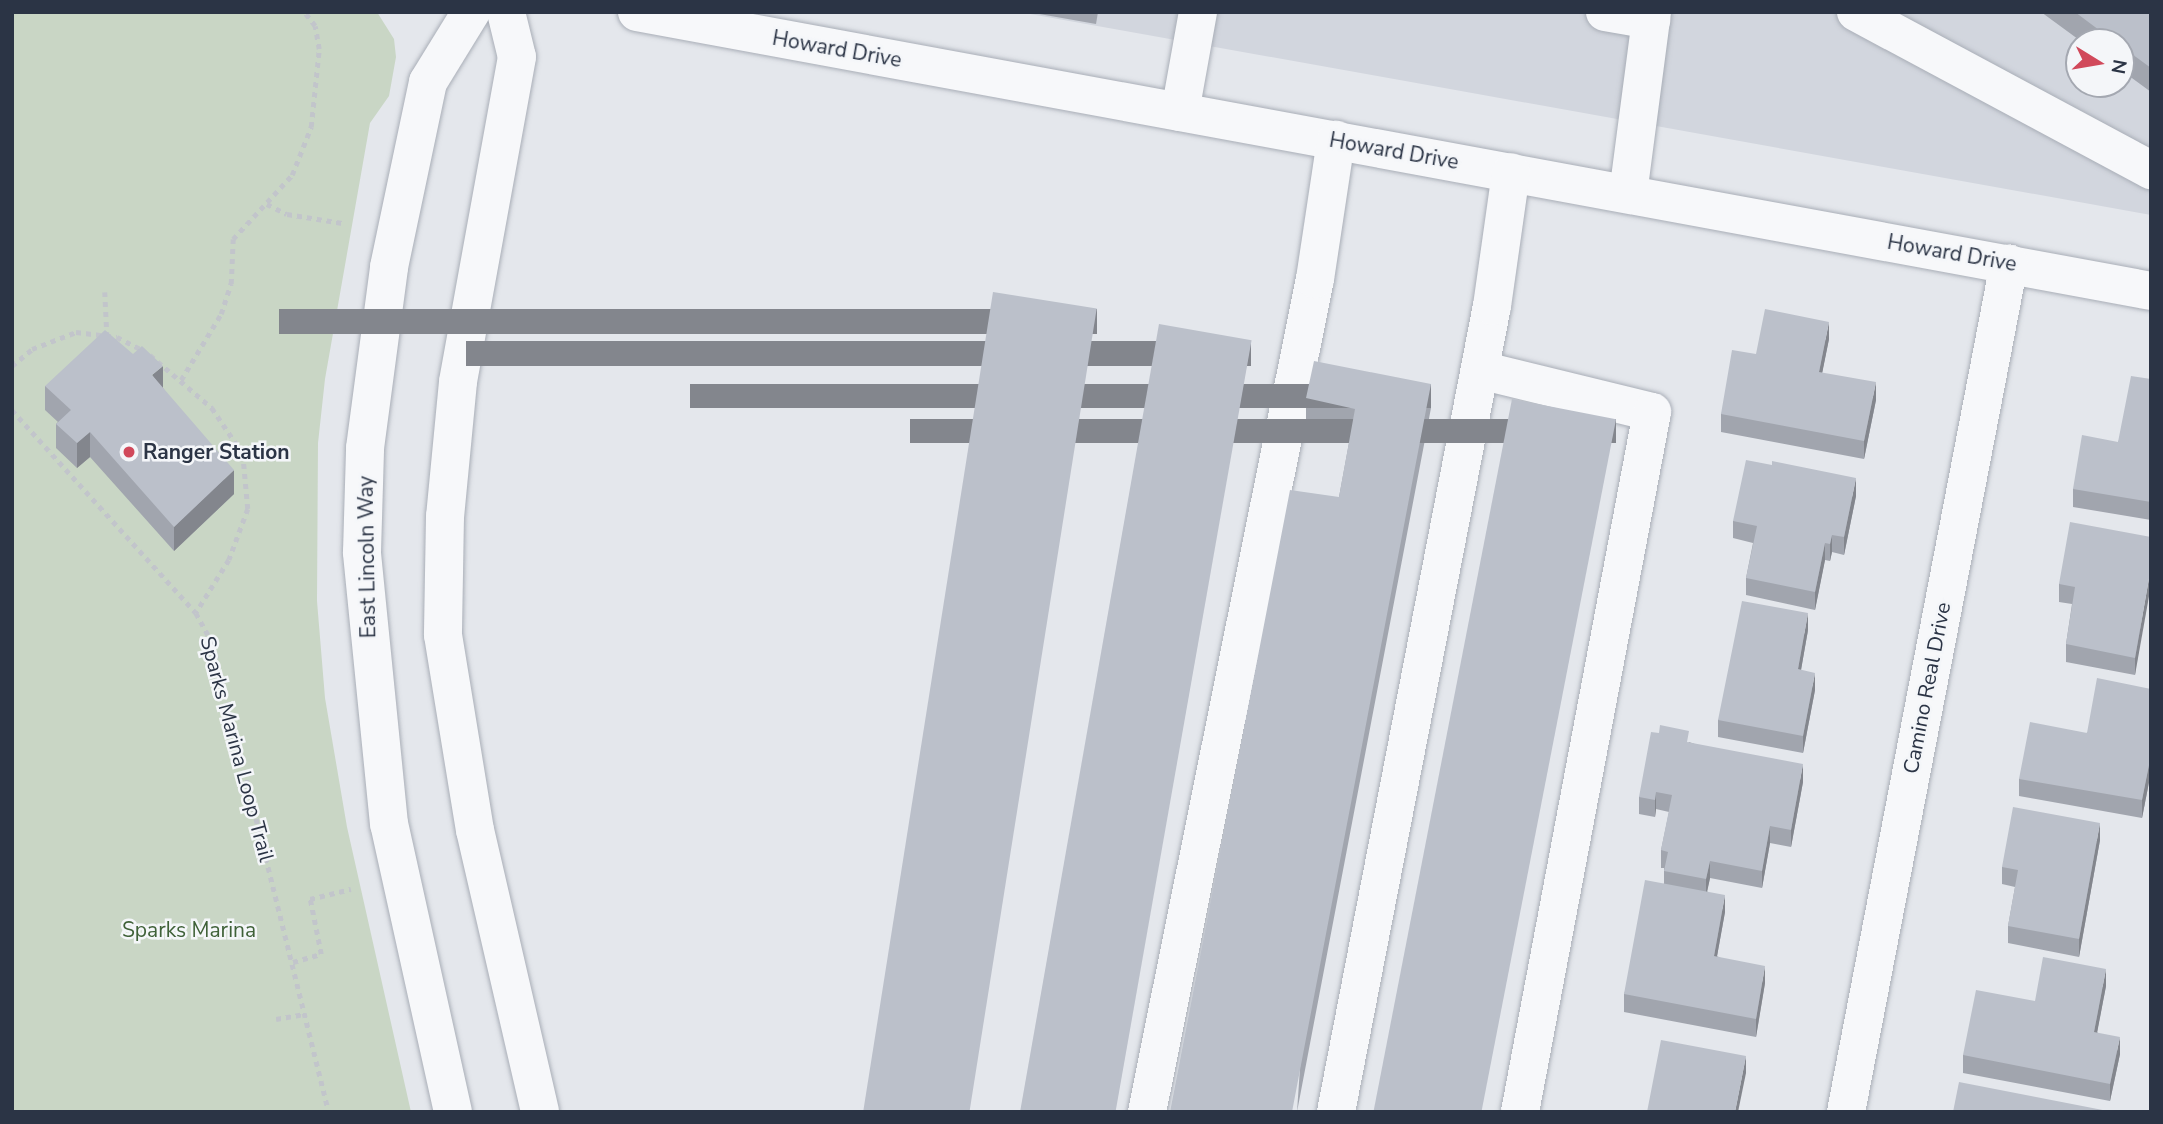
<!DOCTYPE html>
<style>
body{margin:0}
#map{position:relative;width:2163px;height:1124px;overflow:hidden;background:#e4e7ec;font-family:"Nunito Sans",sans-serif}
div>[style]{position:absolute}
.built>*{inset:0;background:#d2d6de}
.green>*{inset:0;background:#c9d6c5}
.path>*{height:4.5px;margin-top:-2.25px;transform-origin:0;background:repeating-linear-gradient(90deg,#c2c5cb 0 5px,transparent 0 10px)}
.roads{filter:drop-shadow(0 0 2px #a9aeb7) drop-shadow(0 0 2px #a9aeb7)}
.minor>*{height:38px;margin:-19px;padding:0 19px;transform-origin:19px;border-radius:19px;background:#f7f8fa}
.wall>*{inset:0;background:#a1a5ae}
.shaded-wall>*{inset:0;background:#83868d;transform-origin:0 0}
.building>*{inset:0;background:#bbc0ca;transform-origin:0 0}
.dots>*{width:19px;height:19px;translate:-50% -50%;box-sizing:border-box;border:4px solid #f4f6f9;border-radius:50%}
span{translate:-50% -50%;white-space:nowrap;text-align:center;line-height:1.15;-webkit-text-stroke:5px #f4f6f9;paint-order:stroke}
.street-label{font-size:21px;color:#2b3445}
.poi-label{font-size:21px;color:#2b3445;font-weight:700}
.left{translate:0 -50%;text-align:left}
.park-label{font-size:21px;color:#3f6138}
.frame{position:absolute;inset:0;border:14px solid #2b3445;pointer-events:none}
.north{position:absolute;left:2065px;top:28px;width:70px;height:70px;box-sizing:border-box;background:#f4f6f9;border:2px solid #a4a8b1;border-radius:50%;rotate:101deg;font-size:19px;font-weight:700;line-height:28px;text-align:center;color:#2b3445}
.north::after{content:'';display:block;margin:auto;width:24px;height:32px;background:#d1495b;clip-path:polygon(50% 0,100% 100%,50% 72%,0 100%)}
</style>
<div id="map">
<div class="built">
<i style="clip-path:polygon(evenodd,1019px 12px,2151px 12px,2151px 215px,1461px 91px,1019px 12px,2079px 42px,2121px 42px,2121px 84px,2079px 84px,2079px 42px)"></i>
</div>
<div class="green">
<i style="clip-path:polygon(12px 12px,377px 12px,394px 39px,396px 57px,389px 96px,370px 123px,325px 379px,318px 443px,317px 601px,325px 698px,347px 827px,411px 1112px,12px 1112px)"></i>
</div>
<div class="path">
<i style="left:267px;top:204px;width:22px;rotate:27deg"></i>
<i style="left:287px;top:214px;width:56px;rotate:9.3deg"></i>
<i style="left:105px;top:292px;width:43px;rotate:87.3deg"></i>
<i style="left:150px;top:355px;width:82px;rotate:40.5deg"></i>
<i style="left:212px;top:408px;width:55px;rotate:56deg"></i>
<i style="left:243px;top:454px;width:55px;rotate:84.8deg"></i>
<i style="left:248px;top:509px;width:54px;rotate:110.4deg"></i>
<i style="left:229px;top:560px;width:62px;rotate:121.9deg"></i>
<i style="left:12px;top:366px;width:26px;rotate:-40deg"></i>
<i style="left:32px;top:349px;width:47px;rotate:-21.1deg"></i>
<i style="left:76px;top:332px;width:41px;rotate:7deg"></i>
<i style="left:117px;top:337px;width:28px;rotate:27deg"></i>
<i style="left:181px;top:380px;width:77px;rotate:-58.8deg"></i>
<i style="left:221px;top:314px;width:32px;rotate:-72deg"></i>
<i style="left:231px;top:284px;width:45px;rotate:-87.5deg"></i>
<i style="left:233px;top:239px;width:87px;rotate:-47.3deg"></i>
<i style="left:292px;top:175px;width:52px;rotate:-68.4deg"></i>
<i style="left:311px;top:127px;width:78px;rotate:-84.1deg"></i>
<i style="left:319px;top:49px;width:23px;rotate:-100deg"></i>
<i style="left:315px;top:26px;width:18px;rotate:-128deg"></i>
<i style="left:12px;top:410px;width:274px;rotate:47.8deg"></i>
<i style="left:196px;top:613px;width:35px;rotate:61deg"></i>
<i style="left:213px;top:644px;width:482px;rotate:76.1deg"></i>
<i style="left:293px;top:962px;width:29px;rotate:-16deg"></i>
<i style="left:321px;top:954px;width:56px;rotate:-101.3deg"></i>
<i style="left:310px;top:899px;width:42px;rotate:-13.7deg"></i>
<i style="left:276px;top:1019px;width:29px;rotate:-10deg"></i>
</div>
<div class="roads">
<div class="minor">
<i style="left:506px;top:12px;width:46px;rotate:76.3deg"></i>
<i style="left:517px;top:57px;width:330px;rotate:100.3deg"></i>
<i style="left:458px;top:382px;width:135px;rotate:95.5deg"></i>
<i style="left:445px;top:516px;width:119px;rotate:91deg"></i>
<i style="left:443px;top:635px;width:198px;rotate:80.7deg"></i>
<i style="left:475px;top:830px;width:289px;rotate:77deg"></i>
<i style="left:637px;top:12px;width:1539px;rotate:10.44deg"></i>
<i style="left:1605px;top:12px;width:47px;rotate:9.9deg"></i>
<i style="left:1856px;top:12px;width:335px;rotate:28.2deg"></i>
<i style="left:1180px;top:112px;width:102px;rotate:-79.8deg"></i>
<i style="left:1628px;top:194px;width:184px;rotate:-82.5deg"></i>
<i style="left:1480px;top:370px;width:177px;rotate:13.7deg"></i>
<i style="left:1652px;top:412px;width:712px;rotate:100.68deg"></i>
<i style="left:453px;top:1112px;width:295px;rotate:-102.5deg"></i>
<i style="left:389px;top:824px;width:273px;rotate:-95.7deg"></i>
<i style="left:362px;top:552px;width:104px;rotate:-88.3deg"></i>
<i style="left:365px;top:448px;width:183px;rotate:-82.4deg"></i>
<i style="left:389px;top:267px;width:189px;rotate:-78.1deg"></i>
<i style="left:428px;top:82px;width:82px;rotate:-58.4deg"></i>
<i style="left:1147px;top:1112px;width:850px;rotate:-78.6deg"></i>
<i style="left:1315px;top:279px;width:141px;rotate:-81.4deg"></i>
<i style="left:1336px;top:1112px;width:821px;rotate:-79.05deg"></i>
<i style="left:1492px;top:306px;width:135px;rotate:-81.9deg"></i>
<i style="left:1846px;top:1112px;width:864px;rotate:-79.12deg"></i>
</div>
</div>
<div class="wall">
<i style="clip-path:polygon(1028px 12px,1098px 12px,1096px 24px)"></i>
<i style="clip-path:polygon(2041px 12px,2151px 12px,2151px 92px,2121px 70px,2121px 42px,2082px 42px)"></i>
<i style="clip-path:polygon(1829px 339px,1822px 373px,1876px 400px,1864px 459px,1721px 432px,1721px 414px,1756px 354px)"></i>
<i style="clip-path:polygon(2151px 379px,2151px 520px,2073px 507px,2073px 489px,2118px 442px)"></i>
<i style="clip-path:polygon(45px 386px,163px 388px,234px 494px,174px 551px,90px 457px,77px 468px,56px 448px,56px 424px,58px 422px,45px 410px)"></i>
<i style="clip-path:polygon(1306px 398px,1431px 408px,1297px 1112px,1339px 497px,1351px 432px,1306px 423px)"></i>
<i style="clip-path:polygon(1856px 496px,1844px 555px,1832px 552px,1830px 561px,1825px 560px,1815px 610px,1746px 595px,1746px 578px,1753px 543px,1733px 538px,1733px 521px)"></i>
<i style="clip-path:polygon(2151px 537px,2135px 675px,2066px 662px,2066px 644px,2072px 604px,2059px 602px,2059px 584px)"></i>
<i style="clip-path:polygon(1808px 630px,1801px 670px,1815px 690px,1803px 753px,1718px 737px,1718px 720px)"></i>
<i style="clip-path:polygon(2151px 689px,2151px 772px,2142px 818px,2019px 796px,2019px 779px)"></i>
<i style="clip-path:polygon(1689px 742px,1803px 782px,1791px 847px,1770px 843px,1762px 888px,1710px 878px,1707px 891px,1725px 912px,1717px 956px,1765px 983px,1756px 1037px,1624px 1012px,1624px 994px,1664px 883px,1664px 868px,1661px 868px,1661px 850px,1669px 812px,1656px 809px,1655px 817px,1639px 814px,1639px 797px)"></i>
<i style="clip-path:polygon(2100px 840px,2079px 957px,2008px 943px,2008px 926px,2015px 887px,2002px 884px,2002px 867px)"></i>
<i style="clip-path:polygon(2106px 986px,2097px 1032px,2120px 1054px,2110px 1101px,1963px 1073px,1963px 1055px,2035px 1001px)"></i>
</div>
<div class="shaded-wall">
<i style="left:1097px;top:309px;width:25px;height:818px;rotate:90deg"></i>
<i style="clip-path:polygon(1829px 322px,1829px 339px,1819px 389px,1819px 372px)"></i>
<i style="left:1251px;top:341px;width:25px;height:785px;rotate:90deg"></i>
<i style="clip-path:polygon(163px 366px,163px 390px,152px 375px)"></i>
<i style="clip-path:polygon(1876px 382px,1876px 400px,1864px 459px,1864px 441px)"></i>
<i style="left:1431px;top:384px;width:24px;height:741px;rotate:90deg"></i>
<i style="left:1616px;top:419px;width:24px;height:706px;rotate:90deg"></i>
<i style="clip-path:polygon(90px 432px,90px 457px,77px 468px,77px 443px)"></i>
<i style="clip-path:polygon(234px 470px,234px 494px,174px 551px,174px 527px)"></i>
<i style="clip-path:polygon(1856px 478px,1856px 496px,1844px 555px,1844px 537px)"></i>
<i style="clip-path:polygon(1832px 535px,1832px 552px,1830px 561px,1830px 544px)"></i>
<i style="clip-path:polygon(1825px 543px,1825px 560px,1815px 610px,1815px 592px)"></i>
<i style="clip-path:polygon(2151px 567px,2151px 585px,2135px 675px,2135px 658px)"></i>
<i style="clip-path:polygon(1808px 613px,1808px 630px,1798px 687px,1798px 669px)"></i>
<i style="clip-path:polygon(1815px 673px,1815px 690px,1803px 753px,1803px 736px)"></i>
<i style="clip-path:polygon(2151px 755px,2151px 772px,2142px 818px,2142px 800px)"></i>
<i style="clip-path:polygon(1803px 764px,1803px 782px,1791px 847px,1791px 830px)"></i>
<i style="clip-path:polygon(1656px 792px,1656px 809px,1655px 817px,1655px 800px)"></i>
<i style="clip-path:polygon(2100px 823px,2100px 840px,2079px 957px,2079px 939px)"></i>
<i style="clip-path:polygon(1770px 826px,1770px 843px,1762px 888px,1762px 871px)"></i>
<i style="clip-path:polygon(1710px 861px,1710px 878px,1706px 897px,1706px 879px)"></i>
<i style="clip-path:polygon(1725px 895px,1725px 912px,1714px 973px,1714px 956px)"></i>
<i style="clip-path:polygon(1765px 966px,1765px 983px,1756px 1037px,1756px 1019px)"></i>
<i style="clip-path:polygon(2106px 969px,2106px 986px,2094px 1049px,2094px 1032px)"></i>
<i style="clip-path:polygon(2120px 1037px,2120px 1054px,2110px 1101px,2110px 1084px)"></i>
<i style="clip-path:polygon(1746px 1056px,1746px 1073px,1738px 1112px,1735px 1112px)"></i>
</div>
<div class="building">
<i style="clip-path:polygon(2075px 12px,2151px 12px,2151px 68px,2121px 46px,2121px 42px,2115px 42px)"></i>
<i style="left:993px;top:292px;width:105px;height:835px;rotate:9deg"></i>
<i style="clip-path:polygon(1765px 309px,1829px 322px,1819px 372px,1876px 382px,1864px 441px,1721px 414px,1732px 350px,1756px 354px)"></i>
<i style="left:1159px;top:324px;width:94px;height:802px;rotate:10deg"></i>
<i style="clip-path:polygon(105px 330px,133px 354px,142px 346px,163px 366px,152px 375px,234px 470px,174px 527px,90px 432px,77px 443px,56px 424px,71px 410px,45px 386px)"></i>
<i style="clip-path:polygon(1314px 361px,1431px 384px,1292px 1112px,1170px 1112px,1290px 490px,1339px 497px,1355px 409px,1306px 398px)"></i>
<i style="clip-path:polygon(2131px 376px,2151px 379px,2151px 502px,2073px 489px,2082px 435px,2118px 442px)"></i>
<i style="left:1512px;top:399px;width:106px;height:726px;rotate:11deg"></i>
<i style="clip-path:polygon(1746px 460px,1772px 465px,1772px 461px,1856px 478px,1844px 537px,1832px 535px,1830px 544px,1825px 543px,1815px 592px,1746px 578px,1757px 526px,1733px 521px)"></i>
<i style="clip-path:polygon(2070px 522px,2151px 537px,2151px 567px,2135px 658px,2066px 644px,2075px 587px,2059px 584px)"></i>
<i style="clip-path:polygon(1742px 601px,1808px 613px,1798px 669px,1815px 673px,1803px 736px,1718px 720px)"></i>
<i style="clip-path:polygon(2097px 678px,2151px 689px,2151px 755px,2142px 800px,2019px 779px,2030px 722px,2087px 733px)"></i>
<i style="clip-path:polygon(1660px 725px,1689px 731px,1687px 742px,1803px 764px,1791px 830px,1770px 826px,1762px 871px,1710px 861px,1706px 879px,1664px 871px,1668px 852px,1661px 850px,1672px 795px,1656px 792px,1655px 800px,1639px 797px,1651px 732px,1659px 733px)"></i>
<i style="clip-path:polygon(2013px 807px,2100px 823px,2079px 939px,2008px 926px,2018px 870px,2002px 867px)"></i>
<i style="clip-path:polygon(1645px 880px,1725px 895px,1714px 956px,1765px 966px,1756px 1019px,1624px 994px)"></i>
<i style="clip-path:polygon(2043px 957px,2106px 969px,2094px 1032px,2120px 1037px,2110px 1084px,1963px 1055px,1976px 990px,2035px 1001px)"></i>
<i style="clip-path:polygon(1661px 1040px,1746px 1056px,1735px 1112px,1716px 1111px,1716px 1112px,1647px 1112px)"></i>
<i style="clip-path:polygon(1959px 1082px,2113px 1112px,1953px 1112px)"></i>
</div>
<div class="dots">
<i style="left:129px;top:452px;background:#d1495b"></i>
</div>
<div class="street-label">
<span style="left:837px;top:49px;rotate:10deg">Howard Drive</span>
<span style="left:1394px;top:151px;rotate:10deg">Howard Drive</span>
<span style="left:1952px;top:253px;rotate:10deg">Howard Drive</span>
<span style="left:367px;top:557px;rotate:-91deg">East Lincoln Way</span>
<span style="left:1927px;top:688px;rotate:-79deg">Camino Real Drive</span>
<span style="left:237px;top:749px;rotate:75deg">Sparks Marina Loop Trail</span>
</div>
<div class="poi-label">
<span class="left" style="left:143px;top:452px">Ranger Station</span>
</div>
<div class="park-label">
<span style="left:189px;top:930px">Sparks Marina</span>
</div>
<div class="frame"></div>
<div class="north">N</div>
</div>
